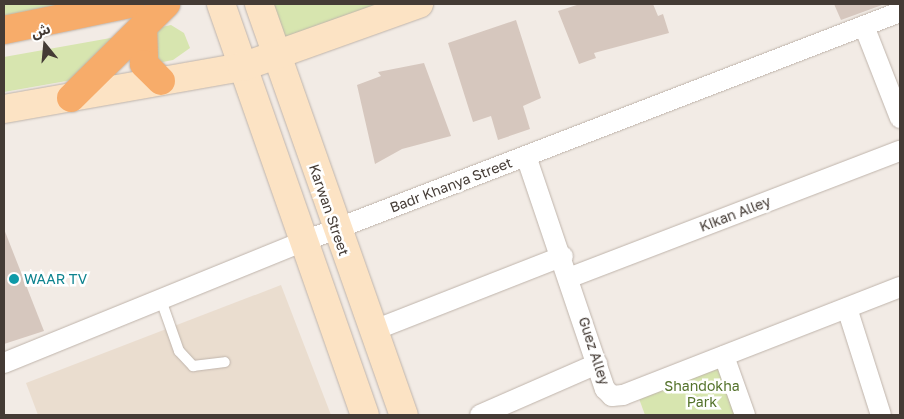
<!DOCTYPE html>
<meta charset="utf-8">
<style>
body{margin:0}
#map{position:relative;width:904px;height:419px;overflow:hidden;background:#f2ebe5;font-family:"Golos Text","Noto Sans Arabic",sans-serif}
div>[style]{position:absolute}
.education>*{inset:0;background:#eaddcf}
.green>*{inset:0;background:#d7e5af}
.building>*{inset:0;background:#d6c7be}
.roads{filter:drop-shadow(0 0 1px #bfb4ab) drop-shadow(0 0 1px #bfb4ab)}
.service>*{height:10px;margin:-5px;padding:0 5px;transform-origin:5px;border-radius:5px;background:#fff}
.minor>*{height:20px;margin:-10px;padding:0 10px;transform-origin:10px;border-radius:10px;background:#fff}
.secondary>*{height:28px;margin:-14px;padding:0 14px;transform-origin:14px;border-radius:14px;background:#fce3c4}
.motorway>*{height:28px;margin:-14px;padding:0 14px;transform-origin:14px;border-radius:14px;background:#f7ac6a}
.dots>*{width:14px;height:14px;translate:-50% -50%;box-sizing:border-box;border:2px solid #fff;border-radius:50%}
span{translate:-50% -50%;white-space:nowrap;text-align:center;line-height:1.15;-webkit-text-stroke:5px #fff;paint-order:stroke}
.street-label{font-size:14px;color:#443b35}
.culture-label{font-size:14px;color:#0d838f}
.left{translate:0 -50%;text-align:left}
.park-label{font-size:14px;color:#54722b}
.frame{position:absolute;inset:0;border:5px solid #443b35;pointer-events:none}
.north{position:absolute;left:20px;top:20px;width:50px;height:50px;-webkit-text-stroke:4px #fff;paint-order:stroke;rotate:343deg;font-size:14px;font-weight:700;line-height:20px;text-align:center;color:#443b35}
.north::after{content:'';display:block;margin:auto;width:18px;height:22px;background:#443b35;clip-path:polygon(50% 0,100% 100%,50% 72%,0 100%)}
</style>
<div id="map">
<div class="education">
<i style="clip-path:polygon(281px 285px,331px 415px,38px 415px,26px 383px)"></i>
</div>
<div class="green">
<i style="clip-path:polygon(4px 4px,83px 4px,4px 19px)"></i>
<i style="clip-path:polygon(272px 4px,409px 4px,285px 47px)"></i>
<i style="clip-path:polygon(171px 25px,184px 33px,190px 48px,173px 60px,147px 65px,144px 31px)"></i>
<i style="clip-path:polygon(133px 34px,72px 80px,4px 92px,4px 57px)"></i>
<i style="clip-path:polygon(718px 366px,737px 415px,645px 415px,637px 393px)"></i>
</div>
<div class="building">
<i style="clip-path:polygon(580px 4px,653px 4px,658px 16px,663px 14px,669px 33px,594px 53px,596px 58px,579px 64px,558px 11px)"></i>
<i style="clip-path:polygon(834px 4px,882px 4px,882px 5px,841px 20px)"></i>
<i style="clip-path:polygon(516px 20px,541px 98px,523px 106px,530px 129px,498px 140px,491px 116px,473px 122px,448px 43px)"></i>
<i style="clip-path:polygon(424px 63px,451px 136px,402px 149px,375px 164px,357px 85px,381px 76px,378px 72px)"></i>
<i style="clip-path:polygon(4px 229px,44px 331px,4px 344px)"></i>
</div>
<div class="roads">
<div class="service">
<i style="left:161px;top:300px;width:54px;rotate:70.6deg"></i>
<i style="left:179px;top:351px;width:21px;rotate:47deg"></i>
<i style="left:193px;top:366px;width:32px;rotate:-7deg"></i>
</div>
<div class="minor">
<i style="left:864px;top:26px;width:99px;rotate:68.6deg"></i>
<i style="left:526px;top:156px;width:246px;rotate:71.3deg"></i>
<i style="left:605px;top:389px;width:10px;rotate:45deg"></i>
<i style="left:612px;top:396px;width:11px;rotate:-5deg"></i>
<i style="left:623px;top:395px;width:297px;rotate:-21.3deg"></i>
<i style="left:571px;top:277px;width:352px;rotate:-21deg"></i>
<i style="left:847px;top:308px;width:112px;rotate:72.4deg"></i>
<i style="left:372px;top:331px;width:205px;rotate:-21.4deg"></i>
<i style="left:724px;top:356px;width:63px;rotate:70.4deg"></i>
<i style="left:4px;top:363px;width:322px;rotate:-22.1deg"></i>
<i style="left:302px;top:242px;width:641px;rotate:-21.04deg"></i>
<i style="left:480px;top:415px;width:128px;rotate:-23.6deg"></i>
</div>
<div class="secondary">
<i style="left:221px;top:4px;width:435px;rotate:70.7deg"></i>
<i style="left:259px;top:4px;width:436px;rotate:70.6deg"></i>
<i style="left:4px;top:109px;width:242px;rotate:-10deg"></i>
<i style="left:242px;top:67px;width:188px;rotate:-19.6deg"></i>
</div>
<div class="motorway">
<i style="left:143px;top:27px;width:37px;rotate:88deg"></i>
<i style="left:144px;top:64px;width:24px;rotate:45deg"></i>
<i style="left:4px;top:30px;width:129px;rotate:-11.7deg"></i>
<i style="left:71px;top:98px;width:134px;rotate:-44.7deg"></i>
</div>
</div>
<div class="dots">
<i style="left:14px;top:279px;background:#0f9aa8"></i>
</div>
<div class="street-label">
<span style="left:451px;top:185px;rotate:-21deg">Badr Khanya Street</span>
<span style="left:329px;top:210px;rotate:71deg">Karwan Street</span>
<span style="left:735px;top:214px;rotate:-21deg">Kikan Alley</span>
<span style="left:594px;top:351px;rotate:72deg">Guez Alley</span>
</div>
<div class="culture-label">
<span class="left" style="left:24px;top:279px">WAAR TV</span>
</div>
<div class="park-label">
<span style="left:702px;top:394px">Shandokha<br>Park</span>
</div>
<div class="frame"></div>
<div class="north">ش</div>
</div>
